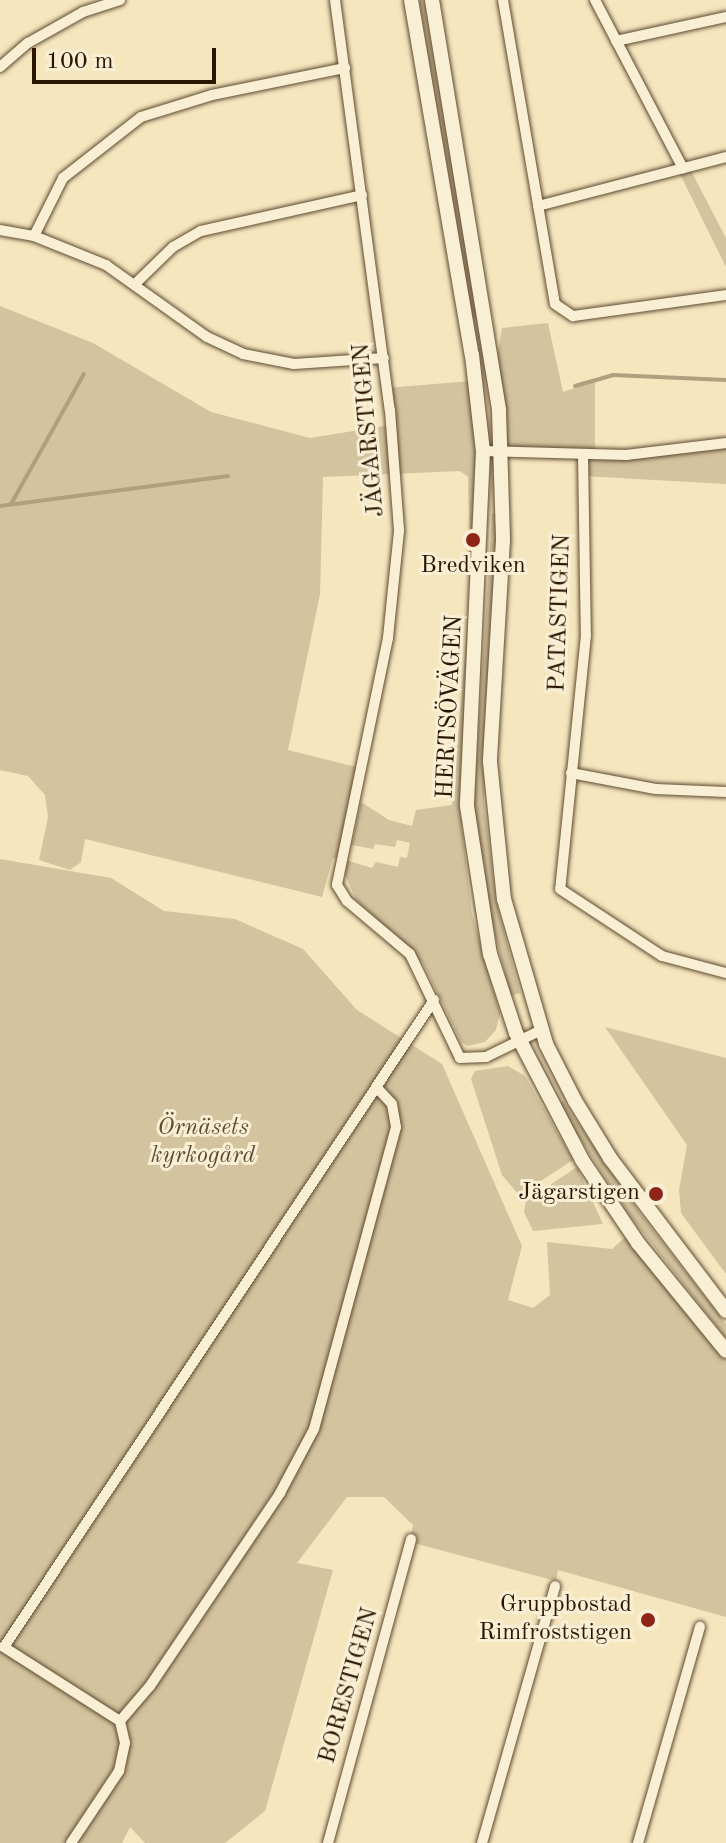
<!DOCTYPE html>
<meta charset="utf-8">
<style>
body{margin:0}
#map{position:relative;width:726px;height:1843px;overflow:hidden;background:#f5e6be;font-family:"Old Standard TT",serif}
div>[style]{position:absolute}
.green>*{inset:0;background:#d3c39e}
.stream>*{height:4px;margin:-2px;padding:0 2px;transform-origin:2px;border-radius:2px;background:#b19f7d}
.roads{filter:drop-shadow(0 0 2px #5f4a30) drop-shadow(0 0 2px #5f4a30)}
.street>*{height:10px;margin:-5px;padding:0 5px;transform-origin:5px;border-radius:5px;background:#f8efd5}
.secondary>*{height:14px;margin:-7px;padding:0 7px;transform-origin:7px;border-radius:7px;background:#f8efd5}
.dots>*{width:22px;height:22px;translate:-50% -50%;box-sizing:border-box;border:4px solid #f8efd5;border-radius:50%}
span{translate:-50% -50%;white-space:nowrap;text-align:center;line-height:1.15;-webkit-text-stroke:6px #f8efd5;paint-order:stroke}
.street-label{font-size:24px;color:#2d1600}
.poi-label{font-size:24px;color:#2d1600}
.right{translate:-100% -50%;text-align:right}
.park-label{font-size:24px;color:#5f4a2f;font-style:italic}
.scale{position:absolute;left:32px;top:48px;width:184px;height:36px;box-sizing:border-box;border:4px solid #2d1600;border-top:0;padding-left:10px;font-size:24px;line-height:28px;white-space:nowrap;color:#2d1600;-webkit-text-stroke:6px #f8efd5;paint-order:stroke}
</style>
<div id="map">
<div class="green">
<i style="clip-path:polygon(419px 0,424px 0,479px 317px,473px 319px)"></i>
<i style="clip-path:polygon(689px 167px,726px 238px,726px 267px,678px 170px)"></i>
<i style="clip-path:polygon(0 306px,93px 343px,211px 412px,310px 438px,391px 425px,386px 388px,471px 381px,482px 451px,459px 804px,472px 914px,500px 1013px,496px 1030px,485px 1042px,468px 1046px,461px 1042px,423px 963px,356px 900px,344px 872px,346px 860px,372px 868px,376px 862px,398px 867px,400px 857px,407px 858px,410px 843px,397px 840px,395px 847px,375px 844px,373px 849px,352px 845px,361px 802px,389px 820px,412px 826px,416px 810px,452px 805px,471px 583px,468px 477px,460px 471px,323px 477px,320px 594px,288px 750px,360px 768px,339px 859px,333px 858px,322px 897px,85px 839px,81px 862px,70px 870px,39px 860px,48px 817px,45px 795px,28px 776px,0 770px)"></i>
<i style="clip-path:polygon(548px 323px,563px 392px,595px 381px,595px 453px,726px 445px,726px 484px,583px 476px,582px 453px,502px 450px,494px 379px,502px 328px)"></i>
<i style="clip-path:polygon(492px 513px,497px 514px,495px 595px,485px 714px,484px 804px,496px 901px,520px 993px,511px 996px,487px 904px,474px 804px)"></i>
<i style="clip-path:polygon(0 859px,111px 878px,164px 911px,235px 919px,303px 949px,357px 1010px,442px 1064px,522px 1246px,508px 1300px,533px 1308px,550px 1295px,547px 1242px,612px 1249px,631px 1232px,726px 1349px,726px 1617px,558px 1570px,556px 1581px,410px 1542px,413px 1525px,384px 1497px,347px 1497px,297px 1563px,333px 1570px,265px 1811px,225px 1843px,145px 1843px,130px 1827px,122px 1843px,0 1843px)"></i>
<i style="clip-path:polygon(605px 1027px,726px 1058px,726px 1274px,681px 1213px,679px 1190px,687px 1145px)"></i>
<i style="clip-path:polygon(508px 1066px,525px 1076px,573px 1160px,519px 1195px,502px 1175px,471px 1079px,475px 1071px)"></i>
<i style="clip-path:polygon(563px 1101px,638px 1211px,726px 1324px,726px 1338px,630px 1216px,558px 1104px)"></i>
<i style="clip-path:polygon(577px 1167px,603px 1224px,533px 1231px,524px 1212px,526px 1201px)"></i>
</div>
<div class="stream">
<i style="left:575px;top:386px;width:40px;rotate:-16deg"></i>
<i style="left:613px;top:375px;width:113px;rotate:2.5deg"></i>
<i style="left:11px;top:504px;width:149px;rotate:-60.7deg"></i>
<i style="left:0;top:506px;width:230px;rotate:-7.5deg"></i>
</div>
<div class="roads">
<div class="street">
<i style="left:335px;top:0;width:414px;rotate:82.4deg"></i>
<i style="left:390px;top:410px;width:121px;rotate:85.7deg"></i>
<i style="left:399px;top:531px;width:108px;rotate:95.9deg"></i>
<i style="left:388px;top:638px;width:252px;rotate:101.7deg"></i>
<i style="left:337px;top:885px;width:19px;rotate:58deg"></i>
<i style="left:347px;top:901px;width:82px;rotate:40.1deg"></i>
<i style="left:410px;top:954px;width:115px;rotate:64.3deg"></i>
<i style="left:460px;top:1058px;width:26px;rotate:-2deg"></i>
<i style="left:486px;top:1057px;width:61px;rotate:-26.1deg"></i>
<i style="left:503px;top:0;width:308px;rotate:80.3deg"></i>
<i style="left:555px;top:304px;width:22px;rotate:34deg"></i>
<i style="left:573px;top:316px;width:154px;rotate:-7.8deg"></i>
<i style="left:595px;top:0;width:190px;rotate:62.4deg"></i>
<i style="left:616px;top:41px;width:113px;rotate:-12.3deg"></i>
<i style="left:0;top:67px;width:37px;rotate:-41deg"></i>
<i style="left:28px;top:43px;width:63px;rotate:-29.4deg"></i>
<i style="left:83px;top:12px;width:39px;rotate:-18deg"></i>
<i style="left:538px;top:206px;width:194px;rotate:-14.6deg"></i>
<i style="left:0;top:230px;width:35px;rotate:10deg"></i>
<i style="left:34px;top:236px;width:78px;rotate:21.9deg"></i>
<i style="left:106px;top:265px;width:124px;rotate:35.5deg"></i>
<i style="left:207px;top:337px;width:40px;rotate:25deg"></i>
<i style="left:243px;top:354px;width:52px;rotate:11.1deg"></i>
<i style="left:294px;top:364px;width:90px;rotate:-3.8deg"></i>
<i style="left:34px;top:236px;width:65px;rotate:-63.4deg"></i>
<i style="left:63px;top:178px;width:99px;rotate:-38deg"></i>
<i style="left:141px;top:117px;width:74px;rotate:-17.2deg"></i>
<i style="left:212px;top:95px;width:136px;rotate:-11.5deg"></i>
<i style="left:136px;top:283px;width:52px;rotate:-44.2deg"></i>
<i style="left:173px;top:247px;width:32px;rotate:-30deg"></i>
<i style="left:201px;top:231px;width:165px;rotate:-12.6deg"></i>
<i style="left:483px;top:451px;width:143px;rotate:1.6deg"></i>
<i style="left:626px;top:455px;width:101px;rotate:-6.8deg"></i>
<i style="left:583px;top:454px;width:181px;rotate:89.1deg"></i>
<i style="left:586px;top:635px;width:255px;rotate:95.8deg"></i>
<i style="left:560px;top:889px;width:122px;rotate:33.3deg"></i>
<i style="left:662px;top:956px;width:66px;rotate:14.9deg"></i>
<i style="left:571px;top:773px;width:86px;rotate:10.7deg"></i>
<i style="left:656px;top:789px;width:70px;rotate:2.5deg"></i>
<i style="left:120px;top:1721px;width:138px;rotate:-147.5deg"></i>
<i style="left:4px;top:1647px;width:777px;rotate:-56.39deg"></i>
<i style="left:71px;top:1843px;width:87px;rotate:-56.3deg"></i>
<i style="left:119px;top:1771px;width:29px;rotate:-78deg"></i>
<i style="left:125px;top:1743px;width:23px;rotate:-103deg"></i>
<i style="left:120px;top:1721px;width:46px;rotate:-49.4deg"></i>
<i style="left:150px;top:1686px;width:233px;rotate:-56deg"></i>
<i style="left:280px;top:1493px;width:72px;rotate:-62deg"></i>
<i style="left:314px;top:1429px;width:313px;rotate:-74.8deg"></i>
<i style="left:396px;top:1127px;width:23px;rotate:-100deg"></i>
<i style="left:392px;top:1104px;width:23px;rotate:-133deg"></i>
<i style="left:328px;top:1843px;width:315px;rotate:-74.7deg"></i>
<i style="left:482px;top:1843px;width:267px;rotate:-74.1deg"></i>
<i style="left:638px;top:1843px;width:225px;rotate:-74deg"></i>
</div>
<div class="secondary">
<i style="left:411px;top:0;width:360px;rotate:80.3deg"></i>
<i style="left:472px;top:355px;width:97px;rotate:83.5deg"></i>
<i style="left:483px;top:451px;width:355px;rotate:92.6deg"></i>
<i style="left:467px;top:806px;width:150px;rotate:81.2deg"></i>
<i style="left:490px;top:954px;width:83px;rotate:71.8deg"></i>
<i style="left:516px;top:1033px;width:143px;rotate:62.5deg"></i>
<i style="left:582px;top:1160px;width:100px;rotate:56deg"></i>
<i style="left:638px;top:1243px;width:139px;rotate:50.8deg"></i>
<i style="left:432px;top:0;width:416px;rotate:80.7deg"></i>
<i style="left:499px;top:411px;width:129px;rotate:88.2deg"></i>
<i style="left:503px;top:540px;width:222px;rotate:93.4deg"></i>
<i style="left:490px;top:762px;width:138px;rotate:84.2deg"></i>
<i style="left:504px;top:899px;width:151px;rotate:73.8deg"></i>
<i style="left:546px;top:1044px;width:64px;rotate:63deg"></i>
<i style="left:575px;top:1101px;width:67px;rotate:58.4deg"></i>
<i style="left:610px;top:1158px;width:192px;rotate:52.8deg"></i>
</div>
</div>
<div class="dots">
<i style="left:473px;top:540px;background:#8f2418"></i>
<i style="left:656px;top:1194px;background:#8f2418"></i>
<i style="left:648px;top:1620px;background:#8f2418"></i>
</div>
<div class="street-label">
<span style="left:370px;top:430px;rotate:-95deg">JÄGARSTIGEN</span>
<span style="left:561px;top:613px;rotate:-88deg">PATASTIGEN</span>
<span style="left:451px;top:707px;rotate:-87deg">HERTSÖVÄGEN</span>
<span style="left:350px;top:1686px;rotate:-74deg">BORESTIGEN</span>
</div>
<div class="poi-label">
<span style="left:473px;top:567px">Bredviken</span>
<span class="right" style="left:640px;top:1194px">Jägarstigen</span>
<span class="right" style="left:632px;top:1620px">Gruppbostad<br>Rimfroststigen</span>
</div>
<div class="park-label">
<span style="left:203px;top:1143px">Örnäsets<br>kyrkogård</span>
</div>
<div class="scale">100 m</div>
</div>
